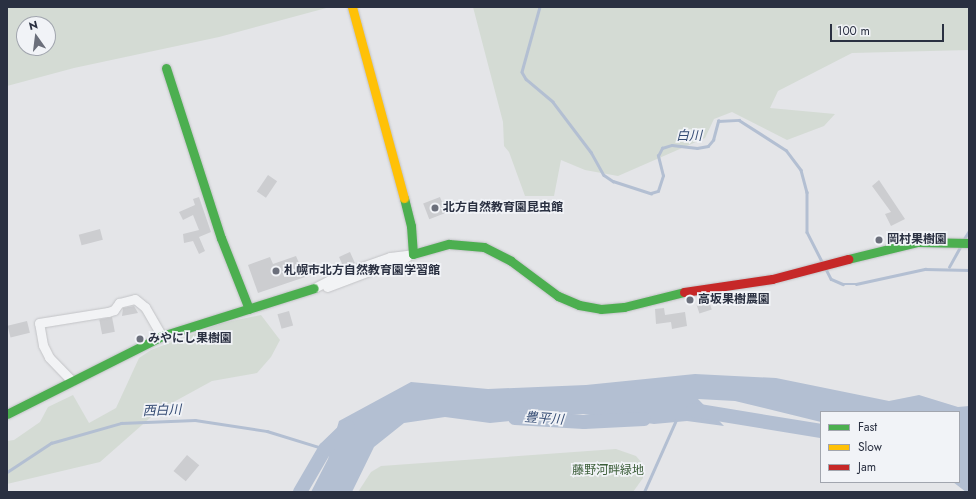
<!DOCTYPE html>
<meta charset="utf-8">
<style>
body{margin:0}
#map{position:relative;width:976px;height:499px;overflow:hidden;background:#e4e5e8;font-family:Jost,"Noto Sans JP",sans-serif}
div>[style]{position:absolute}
.green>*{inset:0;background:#d4dbd4}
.water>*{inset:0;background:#b3bfd2}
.stream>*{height:2.5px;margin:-1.25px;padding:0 1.25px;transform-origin:1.25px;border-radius:1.25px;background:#b3bfd2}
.river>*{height:14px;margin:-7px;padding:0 7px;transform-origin:7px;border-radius:7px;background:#b3bfd2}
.building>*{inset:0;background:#cccdd0;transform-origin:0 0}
.roads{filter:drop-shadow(0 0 1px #c2c3c6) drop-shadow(0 0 1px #c2c3c6)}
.street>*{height:9px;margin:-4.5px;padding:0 4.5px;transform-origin:4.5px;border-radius:4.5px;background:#f2f3f5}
.fast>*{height:9px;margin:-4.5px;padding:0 4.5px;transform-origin:4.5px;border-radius:4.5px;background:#4caf50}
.slow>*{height:9px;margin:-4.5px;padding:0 4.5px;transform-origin:4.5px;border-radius:4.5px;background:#ffc107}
.jam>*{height:9px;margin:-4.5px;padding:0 4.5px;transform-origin:4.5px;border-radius:4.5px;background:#c62828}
.dots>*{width:11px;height:11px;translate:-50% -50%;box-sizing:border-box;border:2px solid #f1f3f7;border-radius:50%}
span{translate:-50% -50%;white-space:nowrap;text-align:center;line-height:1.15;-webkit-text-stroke:3.5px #f1f3f7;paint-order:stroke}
.poi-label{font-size:12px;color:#2a3041;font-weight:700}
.left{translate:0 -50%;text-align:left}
.park-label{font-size:12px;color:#3b5d38}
.water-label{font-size:13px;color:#354c74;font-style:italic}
.frame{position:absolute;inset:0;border:8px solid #2a3041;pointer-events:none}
.legend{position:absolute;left:820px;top:411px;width:140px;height:72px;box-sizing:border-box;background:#f1f3f7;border:1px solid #a1a5ae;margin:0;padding:5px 7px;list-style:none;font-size:12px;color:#2a3041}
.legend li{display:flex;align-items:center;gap:8px;height:20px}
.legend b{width:20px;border:1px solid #a1a5ae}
.north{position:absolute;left:16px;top:16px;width:40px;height:40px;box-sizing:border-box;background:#f1f3f7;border:1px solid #a1a5ae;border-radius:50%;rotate:346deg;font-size:11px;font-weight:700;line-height:16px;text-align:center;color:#2a3041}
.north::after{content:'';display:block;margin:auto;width:14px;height:18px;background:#6b6f7b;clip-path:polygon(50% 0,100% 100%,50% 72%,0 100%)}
.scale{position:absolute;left:830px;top:24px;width:114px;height:18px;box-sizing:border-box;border:2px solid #2a3041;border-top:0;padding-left:5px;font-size:12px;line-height:14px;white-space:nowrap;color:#2a3041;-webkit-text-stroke:3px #f1f3f7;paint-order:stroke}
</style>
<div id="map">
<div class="green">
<i style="clip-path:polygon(evenodd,7px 7px,330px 7px,219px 37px,74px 68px,7px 86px,7px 7px,24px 24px,48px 24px,48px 48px,24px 48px,24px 24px)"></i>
<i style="clip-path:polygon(473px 7px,969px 7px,969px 50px,852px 53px,778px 91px,770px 108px,835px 114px,824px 126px,787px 140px,732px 112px,714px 119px,705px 138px,618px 176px,585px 170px,561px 160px,554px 196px,525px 196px,509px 152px,504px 146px,503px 122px)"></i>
<i style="clip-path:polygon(261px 315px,280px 340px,271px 357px,257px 373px,212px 381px,159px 410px,100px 462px,7px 484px,7px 441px,14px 440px,40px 422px,48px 407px,73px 395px,89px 423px,116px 408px,139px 358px,151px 350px,222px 323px)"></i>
<i style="clip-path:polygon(616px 449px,636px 456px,642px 463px,643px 478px,633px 492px,358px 492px,371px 472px,381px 466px)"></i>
</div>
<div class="water">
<i style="clip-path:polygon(695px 374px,776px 378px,889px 401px,919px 395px,958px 407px,969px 406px,969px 491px,966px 492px,953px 482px,959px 482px,959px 412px,821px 412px,821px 422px,735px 401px,698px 399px,724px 426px,687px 421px,654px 424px,583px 414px,490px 423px,445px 417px,404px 423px,374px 447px,352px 492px,311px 492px,328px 459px,339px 421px,411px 382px,488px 389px,586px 385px)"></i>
</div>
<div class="stream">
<i style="left:540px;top:7px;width:67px;rotate:105.5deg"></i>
<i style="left:522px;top:72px;width:8px;rotate:60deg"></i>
<i style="left:526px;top:79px;width:35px;rotate:40deg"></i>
<i style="left:553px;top:102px;width:63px;rotate:52.8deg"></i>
<i style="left:591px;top:152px;width:26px;rotate:61deg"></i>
<i style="left:604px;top:175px;width:11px;rotate:34deg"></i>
<i style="left:613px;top:181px;width:40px;rotate:18deg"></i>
<i style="left:651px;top:193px;width:7px;rotate:-16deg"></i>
<i style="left:658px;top:191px;width:16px;rotate:-72deg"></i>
<i style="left:663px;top:176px;width:21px;rotate:-104deg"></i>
<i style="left:658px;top:156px;width:9px;rotate:-63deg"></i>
<i style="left:662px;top:148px;width:10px;rotate:-17deg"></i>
<i style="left:672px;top:145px;width:25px;rotate:7deg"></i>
<i style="left:697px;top:148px;width:11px;rotate:-10deg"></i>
<i style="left:708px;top:146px;width:8px;rotate:-50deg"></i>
<i style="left:713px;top:140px;width:20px;rotate:-75deg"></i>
<i style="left:718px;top:121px;width:21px;rotate:-3deg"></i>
<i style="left:739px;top:120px;width:56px;rotate:32.6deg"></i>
<i style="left:786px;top:150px;width:25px;rotate:53deg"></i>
<i style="left:801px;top:170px;width:23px;rotate:75deg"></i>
<i style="left:807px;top:192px;width:40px;rotate:90deg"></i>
<i style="left:807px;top:232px;width:33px;rotate:63deg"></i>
<i style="left:964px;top:239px;width:9px;rotate:-58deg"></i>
<i style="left:949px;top:267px;width:23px;rotate:-61deg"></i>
<i style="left:826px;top:269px;width:11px;rotate:63deg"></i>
<i style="left:831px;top:279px;width:13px;rotate:23deg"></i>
<i style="left:843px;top:284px;width:13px"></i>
<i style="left:856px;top:284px;width:71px;rotate:-12.3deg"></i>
<i style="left:925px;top:269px;width:44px;rotate:1.3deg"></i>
<i style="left:7px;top:472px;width:53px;rotate:-33.4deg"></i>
<i style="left:51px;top:443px;width:73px;rotate:-15.9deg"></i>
<i style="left:121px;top:423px;width:74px;rotate:-2.3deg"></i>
<i style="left:195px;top:420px;width:73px;rotate:8.7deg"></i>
<i style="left:267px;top:431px;width:61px;rotate:17.2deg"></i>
<i style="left:644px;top:492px;width:79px;rotate:-66deg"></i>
</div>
<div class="river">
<i style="left:693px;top:410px;width:130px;rotate:9.3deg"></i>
<i style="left:515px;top:418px;width:69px;rotate:3.3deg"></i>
<i style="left:584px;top:422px;width:60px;rotate:-2.9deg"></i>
<i style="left:300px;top:492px;width:50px;rotate:-59.8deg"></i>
<i style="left:325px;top:449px;width:32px;rotate:-44deg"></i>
</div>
<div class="building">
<i style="left:268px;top:175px;width:11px;height:20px;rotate:34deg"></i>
<i style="clip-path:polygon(879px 180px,905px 219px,891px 226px,885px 214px,891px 212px,872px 186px)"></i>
<i style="clip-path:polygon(199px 197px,211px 232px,199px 237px,205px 251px,199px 254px,193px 241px,184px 243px,183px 234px,199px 230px,193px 215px,183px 220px,179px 212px,195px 205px,193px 199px)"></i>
<i style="left:440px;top:197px;width:17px;height:18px;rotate:69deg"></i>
<i style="left:100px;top:229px;width:11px;height:22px;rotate:75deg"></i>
<i style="left:350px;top:252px;width:12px;height:12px;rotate:66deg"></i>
<i style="clip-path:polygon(296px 256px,305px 277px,258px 293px,248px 265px,270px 257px,273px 264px)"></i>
<i style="left:709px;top:301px;width:9px;height:13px;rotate:72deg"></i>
<i style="clip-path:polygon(134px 306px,138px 313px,122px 316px,123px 308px)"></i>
<i style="clip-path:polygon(664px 308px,665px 315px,685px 312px,687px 326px,672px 329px,671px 322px,656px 324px,655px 309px)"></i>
<i style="left:289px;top:311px;width:15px;height:12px;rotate:74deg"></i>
<i style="left:112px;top:317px;width:15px;height:13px;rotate:79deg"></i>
<i style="left:27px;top:321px;width:12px;height:20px;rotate:76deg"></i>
<i style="left:187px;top:455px;width:16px;height:21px;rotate:40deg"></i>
</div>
<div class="roads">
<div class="street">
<i style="left:327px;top:287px;width:85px;rotate:-20.6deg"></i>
<i style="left:314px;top:288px;width:31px;rotate:-27deg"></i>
<i style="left:342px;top:274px;width:51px;rotate:-19.5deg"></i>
<i style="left:390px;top:257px;width:23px;rotate:-7deg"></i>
<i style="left:72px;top:381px;width:33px;rotate:-134deg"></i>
<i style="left:49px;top:357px;width:13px;rotate:-117deg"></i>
<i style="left:43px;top:345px;width:22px;rotate:-100deg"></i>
<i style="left:39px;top:323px;width:70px;rotate:-9.1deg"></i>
<i style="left:108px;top:312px;width:6px;rotate:-18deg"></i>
<i style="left:114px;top:310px;width:9px;rotate:-54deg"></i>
<i style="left:119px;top:303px;width:16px;rotate:-14deg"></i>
<i style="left:135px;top:299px;width:13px;rotate:39deg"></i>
<i style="left:145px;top:307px;width:34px;rotate:60deg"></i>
</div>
<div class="fast">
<i style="left:166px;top:68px;width:179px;rotate:72.1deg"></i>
<i style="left:221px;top:238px;width:76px;rotate:68.5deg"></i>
<i style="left:404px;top:198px;width:29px;rotate:76deg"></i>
<i style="left:411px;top:226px;width:28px;rotate:86deg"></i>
<i style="left:413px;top:254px;width:37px;rotate:-16deg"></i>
<i style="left:449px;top:244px;width:35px;rotate:5deg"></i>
<i style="left:484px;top:247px;width:30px;rotate:27deg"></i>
<i style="left:511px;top:261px;width:59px;rotate:36.7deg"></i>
<i style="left:558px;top:296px;width:23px;rotate:23deg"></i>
<i style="left:579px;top:305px;width:22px;rotate:10deg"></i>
<i style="left:601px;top:309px;width:23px;rotate:-5deg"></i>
<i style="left:624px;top:307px;width:62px;rotate:-14deg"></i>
<i style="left:848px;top:259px;width:71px;rotate:-13.8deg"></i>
<i style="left:917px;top:242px;width:52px;rotate:1.1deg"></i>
<i style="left:7px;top:414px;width:174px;rotate:-26.7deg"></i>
<i style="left:162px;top:336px;width:159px;rotate:-17.5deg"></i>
</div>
<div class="slow">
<i style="left:352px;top:7px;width:198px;rotate:74.8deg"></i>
</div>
<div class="jam">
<i style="left:684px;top:292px;width:89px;rotate:-8.4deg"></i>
<i style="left:772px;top:279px;width:79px;rotate:-14.7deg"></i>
</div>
</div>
<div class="dots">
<i style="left:435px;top:208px;background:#6b6f7b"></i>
<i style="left:879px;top:240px;background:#6b6f7b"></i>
<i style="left:276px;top:271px;background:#6b6f7b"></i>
<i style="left:690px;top:300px;background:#6b6f7b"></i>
<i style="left:140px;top:339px;background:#6b6f7b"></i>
</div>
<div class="poi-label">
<span class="left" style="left:443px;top:208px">北方自然教育園昆虫館</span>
<span class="left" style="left:887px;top:240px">岡村果樹園</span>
<span class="left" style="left:284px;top:271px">札幌市北方自然教育園学習館</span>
<span class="left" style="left:698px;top:300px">高坂果樹農園</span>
<span class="left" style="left:148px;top:339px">みやにし果樹園</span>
</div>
<div class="park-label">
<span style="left:608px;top:471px">藤野河畔緑地</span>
</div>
<div class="water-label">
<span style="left:689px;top:136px">白川</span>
<span style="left:162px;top:411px;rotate:-2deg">西白川</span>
<span style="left:544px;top:419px;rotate:4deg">豊平川</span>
</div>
<div class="frame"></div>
<ul class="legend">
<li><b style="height:5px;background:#4caf50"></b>Fast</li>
<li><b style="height:5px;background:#ffc107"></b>Slow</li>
<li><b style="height:5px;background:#c62828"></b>Jam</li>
</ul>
<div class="north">N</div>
<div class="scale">100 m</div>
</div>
